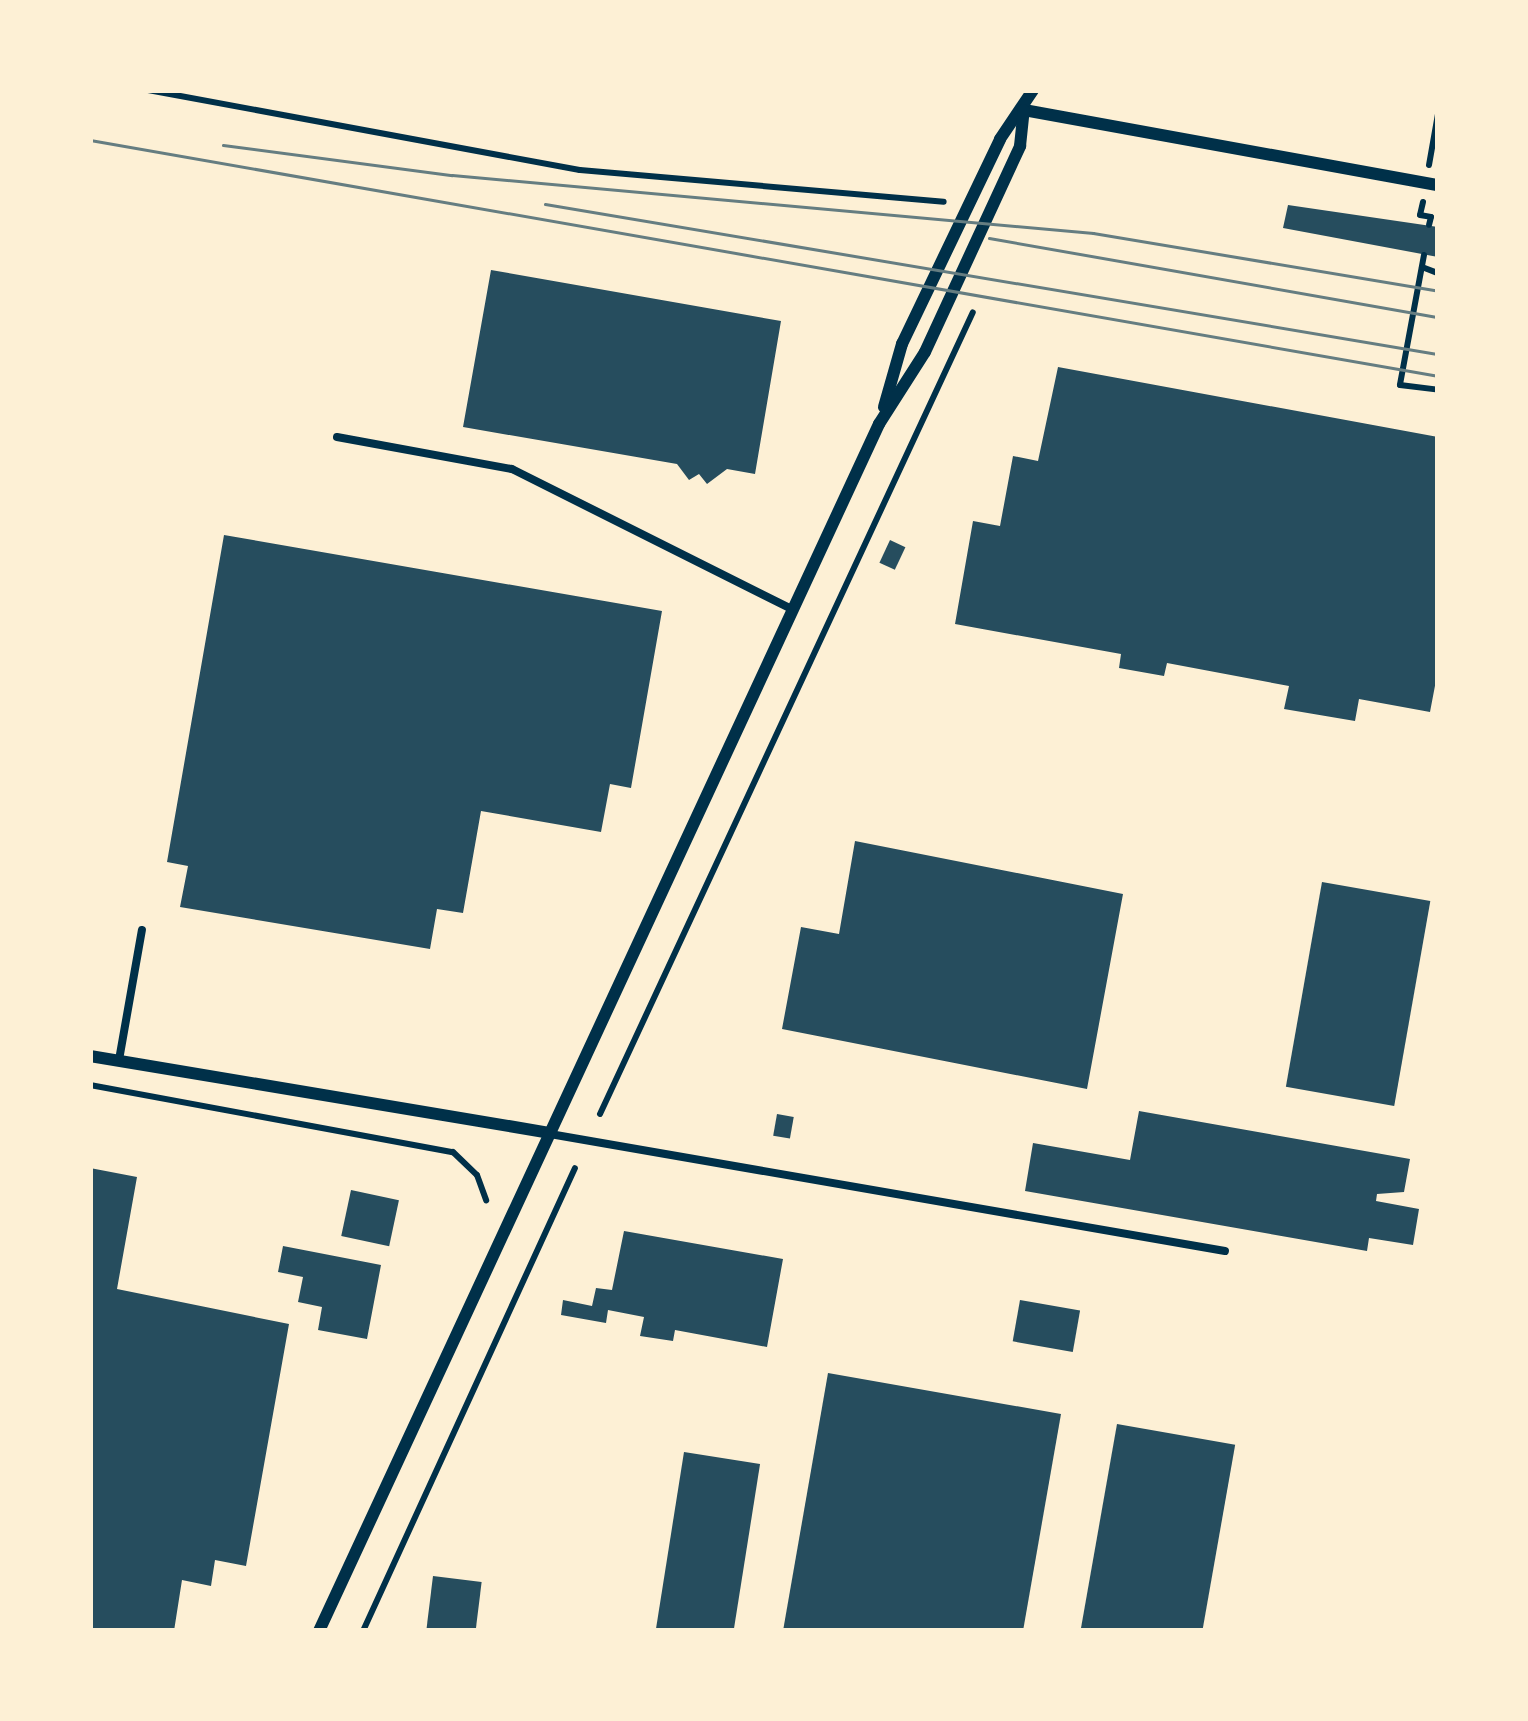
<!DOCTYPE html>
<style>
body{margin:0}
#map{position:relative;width:1528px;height:1721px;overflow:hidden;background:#fdf0d5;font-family:"Libre Baskerville",serif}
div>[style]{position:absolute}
.building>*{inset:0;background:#264d5e;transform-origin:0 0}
.path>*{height:6px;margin:-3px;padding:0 3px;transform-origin:3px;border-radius:3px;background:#003049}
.service>*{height:8px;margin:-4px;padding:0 4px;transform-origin:4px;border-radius:4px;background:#003049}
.minor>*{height:12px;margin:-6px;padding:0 6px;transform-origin:6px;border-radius:6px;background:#003049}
.tram>*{height:3px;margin:-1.5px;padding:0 1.5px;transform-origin:1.5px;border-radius:1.5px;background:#657d81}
span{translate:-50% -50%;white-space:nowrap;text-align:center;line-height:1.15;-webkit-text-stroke:12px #fdf0d5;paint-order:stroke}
.frame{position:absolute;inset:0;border:93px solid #fdf0d5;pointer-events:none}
</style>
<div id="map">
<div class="building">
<i style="clip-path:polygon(1288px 205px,1438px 227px,1438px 257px,1283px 228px)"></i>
<i style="clip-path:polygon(491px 270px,781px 321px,755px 474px,727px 469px,707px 484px,699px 474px,689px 480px,677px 464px,463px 427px)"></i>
<i style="clip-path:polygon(1058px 367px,1438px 437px,1438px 670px,1430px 712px,1359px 699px,1355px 721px,1284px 709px,1289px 686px,1167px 663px,1164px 676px,1119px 668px,1121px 654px,955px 624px,973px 521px,1000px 526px,1013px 456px,1038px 461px)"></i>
<i style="clip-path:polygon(224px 535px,662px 611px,631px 788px,610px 784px,601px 832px,481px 811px,463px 913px,437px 909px,430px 949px,180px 907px,188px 866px,167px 862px)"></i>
<i style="left:890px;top:540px;width:17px;height:25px;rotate:25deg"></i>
<i style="clip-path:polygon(855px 841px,1123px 894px,1087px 1089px,782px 1029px,801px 927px,839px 934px)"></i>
<i style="left:1322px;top:882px;width:110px;height:208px;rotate:10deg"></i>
<i style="clip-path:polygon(1139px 1111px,1410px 1159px,1404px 1192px,1377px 1194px,1376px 1201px,1419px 1209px,1413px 1245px,1369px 1238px,1367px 1251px,1025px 1191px,1033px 1143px,1130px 1160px)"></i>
<i style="left:777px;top:1114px;width:17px;height:22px;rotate:10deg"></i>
<i style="clip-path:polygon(90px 1168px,137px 1177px,117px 1289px,289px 1324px,246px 1566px,215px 1560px,211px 1586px,182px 1580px,174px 1631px,90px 1631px)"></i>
<i style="left:351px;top:1190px;width:49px;height:47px;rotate:12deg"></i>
<i style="clip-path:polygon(624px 1231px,783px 1259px,767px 1347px,675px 1330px,673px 1341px,640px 1336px,644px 1317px,608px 1310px,606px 1323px,561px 1315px,563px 1300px,592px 1306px,596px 1288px,612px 1290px)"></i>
<i style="clip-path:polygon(283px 1246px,381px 1265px,367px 1339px,318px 1330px,322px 1307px,298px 1302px,303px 1277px,278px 1272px)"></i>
<i style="left:1020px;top:1300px;width:61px;height:42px;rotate:10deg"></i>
<i style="clip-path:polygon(828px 1373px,1061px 1414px,1023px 1631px,783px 1631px)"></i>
<i style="left:1117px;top:1424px;width:120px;height:210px;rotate:10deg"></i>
<i style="left:684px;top:1452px;width:77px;height:182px;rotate:9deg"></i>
<i style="left:433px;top:1576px;width:49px;height:55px;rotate:7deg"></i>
</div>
<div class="path">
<i style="left:148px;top:90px;width:439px;rotate:10.5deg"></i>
<i style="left:580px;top:170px;width:365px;rotate:5deg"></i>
<i style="left:1429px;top:165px;width:52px;rotate:-80deg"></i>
<i style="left:1423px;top:202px;width:13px;rotate:103deg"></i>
<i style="left:1420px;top:215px;width:11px;rotate:10deg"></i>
<i style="left:1431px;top:217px;width:8px;rotate:104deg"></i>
<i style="left:1424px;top:255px;width:132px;rotate:100.5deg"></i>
<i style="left:1400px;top:385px;width:38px;rotate:7deg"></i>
<i style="left:1422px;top:267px;width:17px;rotate:21deg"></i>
<i style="left:90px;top:1085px;width:369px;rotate:10.5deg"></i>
<i style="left:453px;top:1152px;width:33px;rotate:44deg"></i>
<i style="left:477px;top:1175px;width:27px;rotate:70deg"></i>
<i style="left:600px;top:1114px;width:884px;rotate:-65.06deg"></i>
<i style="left:363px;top:1631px;width:509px;rotate:-65.4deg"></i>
</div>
<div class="service">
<i style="left:337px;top:437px;width:178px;rotate:10.4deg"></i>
<i style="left:512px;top:469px;width:313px;rotate:26.6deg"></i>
<i style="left:119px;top:1060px;width:132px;rotate:-80deg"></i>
<i style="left:550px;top:1134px;width:685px;rotate:9.83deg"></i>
</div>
<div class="minor">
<i style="left:1024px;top:110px;width:421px;rotate:10.3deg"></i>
<i style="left:884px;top:407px;width:66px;rotate:-74.1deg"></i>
<i style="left:902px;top:344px;width:227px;rotate:-64.4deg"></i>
<i style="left:1000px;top:139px;width:59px;rotate:-56deg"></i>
<i style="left:90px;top:1056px;width:464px;rotate:9.5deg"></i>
<i style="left:319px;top:1631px;width:1331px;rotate:-65.11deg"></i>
<i style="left:879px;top:424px;width:85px;rotate:-57.4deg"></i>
<i style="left:925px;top:352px;width:227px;rotate:-65.2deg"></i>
<i style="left:1020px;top:146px;width:36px;rotate:-84deg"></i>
</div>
<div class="tram">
<i style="left:90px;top:140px;width:1369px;rotate:9.93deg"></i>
<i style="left:223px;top:145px;width:231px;rotate:7.5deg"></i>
<i style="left:452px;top:175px;width:644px;rotate:5.17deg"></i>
<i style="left:1093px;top:233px;width:350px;rotate:9.5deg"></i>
<i style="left:545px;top:204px;width:906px;rotate:9.54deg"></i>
<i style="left:989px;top:238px;width:456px;rotate:10deg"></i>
</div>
<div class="frame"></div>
</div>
